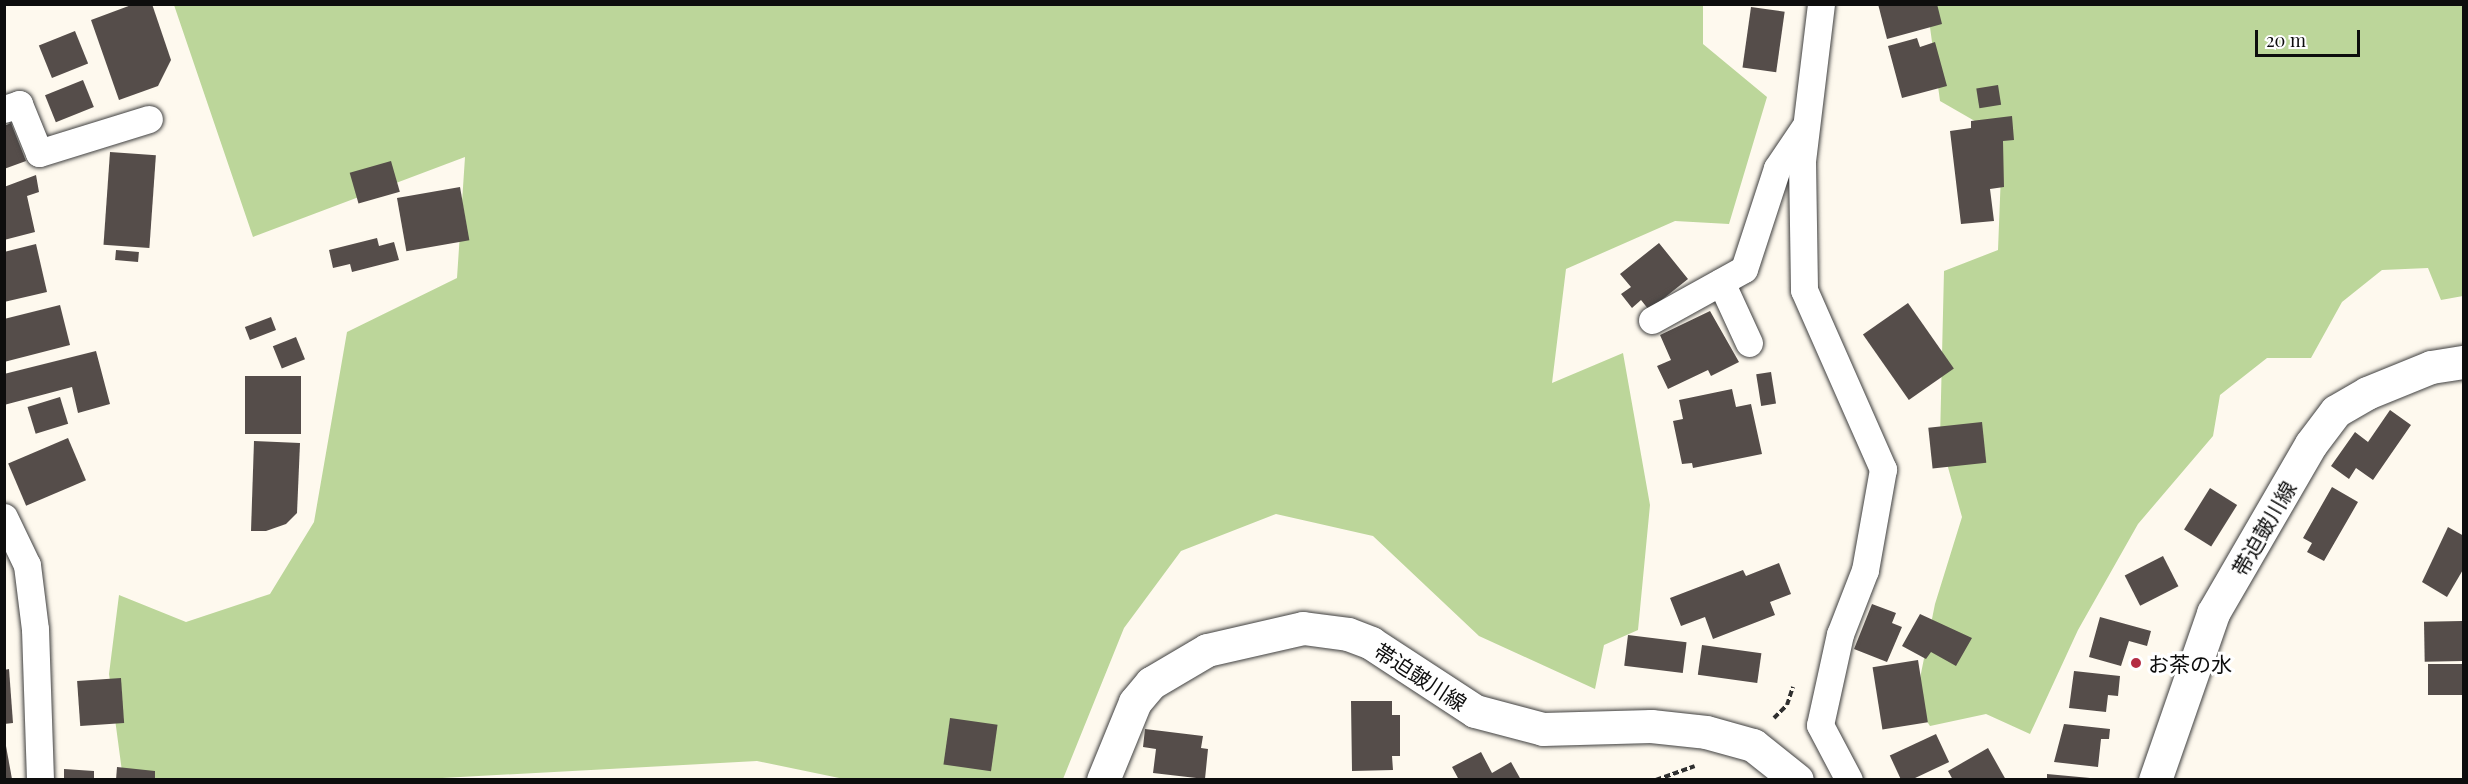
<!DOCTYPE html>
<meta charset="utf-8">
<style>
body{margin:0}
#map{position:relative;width:2468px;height:784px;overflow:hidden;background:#fef9ee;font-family:"Playfair Display","Noto Sans JP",serif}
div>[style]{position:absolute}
.forest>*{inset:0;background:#bcd69a}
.building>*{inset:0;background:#554d4a;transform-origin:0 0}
.path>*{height:4px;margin-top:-2px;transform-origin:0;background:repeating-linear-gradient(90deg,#2f2f2f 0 6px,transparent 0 9px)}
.roads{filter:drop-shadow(0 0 2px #404040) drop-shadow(0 0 2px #404040)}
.minor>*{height:27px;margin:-13.5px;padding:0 13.5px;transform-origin:13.5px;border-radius:13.5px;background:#fff}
.tertiary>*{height:33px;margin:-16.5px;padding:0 16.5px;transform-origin:16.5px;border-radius:16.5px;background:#fff}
.dots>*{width:16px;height:16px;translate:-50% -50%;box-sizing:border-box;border:3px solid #fff;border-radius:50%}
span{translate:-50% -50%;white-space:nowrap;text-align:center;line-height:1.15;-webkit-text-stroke:6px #fff;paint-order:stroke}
.street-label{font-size:21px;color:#0d0d0d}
.poi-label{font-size:21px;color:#0d0d0d}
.left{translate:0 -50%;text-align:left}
.frame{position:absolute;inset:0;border:6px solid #0d0d0d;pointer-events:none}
.scale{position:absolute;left:2255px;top:30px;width:105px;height:27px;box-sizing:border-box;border:3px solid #0d0d0d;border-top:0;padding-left:8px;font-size:18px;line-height:21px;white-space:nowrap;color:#0d0d0d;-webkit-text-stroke:4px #fff;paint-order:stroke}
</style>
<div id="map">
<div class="forest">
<i style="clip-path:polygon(174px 5px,1703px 5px,1703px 44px,1767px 97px,1729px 224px,1675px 221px,1566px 269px,1552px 383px,1623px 353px,1650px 505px,1638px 630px,1604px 645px,1595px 689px,1479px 636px,1373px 536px,1276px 514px,1181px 551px,1124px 628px,1063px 779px,844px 779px,757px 761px,406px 780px,123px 779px,109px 674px,119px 595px,186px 622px,270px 594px,314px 522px,347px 332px,457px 278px,465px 157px,253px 237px)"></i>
<i style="clip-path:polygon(1927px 5px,2463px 5px,2463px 296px,2441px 300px,2428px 268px,2382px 270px,2342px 302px,2311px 358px,2267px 358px,2220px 395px,2213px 436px,2138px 524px,2078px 630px,2030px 734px,1986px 714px,1930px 726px,1915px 703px,1935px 604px,1962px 517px,1940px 439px,1944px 271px,1998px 250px,2001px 173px,1980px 124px,1940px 101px)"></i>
</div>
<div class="building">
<i style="clip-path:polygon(134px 4px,152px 4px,171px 60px,158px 86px,119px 100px,91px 20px)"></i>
<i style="clip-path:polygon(1878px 4px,1937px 4px,1942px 24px,1887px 39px)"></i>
<i style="left:1751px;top:7px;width:34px;height:61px;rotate:8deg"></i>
<i style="left:75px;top:31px;width:35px;height:39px;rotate:68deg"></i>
<i style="clip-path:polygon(1917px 38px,1920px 47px,1935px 42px,1947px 86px,1902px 98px,1888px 46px)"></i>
<i style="left:83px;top:80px;width:29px;height:41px;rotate:68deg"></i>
<i style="left:1998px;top:85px;width:20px;height:22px;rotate:81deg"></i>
<i style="clip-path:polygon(2012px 116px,2014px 140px,2003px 141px,2004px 187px,1990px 189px,1994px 221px,1961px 224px,1950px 131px,1971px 128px,1971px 121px)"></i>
<i style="clip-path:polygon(11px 123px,26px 161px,4px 169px,4px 126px)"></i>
<i style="left:110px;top:152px;width:46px;height:93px;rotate:4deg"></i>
<i style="left:391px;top:161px;width:32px;height:43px;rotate:74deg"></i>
<i style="clip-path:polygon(36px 175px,39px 192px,27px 196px,35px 232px,4px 240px,4px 187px)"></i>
<i style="left:460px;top:187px;width:54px;height:64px;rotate:80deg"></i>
<i style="clip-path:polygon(377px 238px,379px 246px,394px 242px,399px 260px,352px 272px,350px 264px,333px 268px,329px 250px)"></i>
<i style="clip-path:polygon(1659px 243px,1688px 279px,1649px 310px,1641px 300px,1632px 308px,1621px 294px,1631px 287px,1620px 274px)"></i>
<i style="clip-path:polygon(36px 244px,47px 292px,4px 302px,4px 252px)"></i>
<i style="left:116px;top:250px;width:23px;height:10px;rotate:5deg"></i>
<i style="left:1908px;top:303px;width:80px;height:55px;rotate:55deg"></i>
<i style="clip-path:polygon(60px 305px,70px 345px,4px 362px,4px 319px)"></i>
<i style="clip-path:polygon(1710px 311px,1739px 362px,1711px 376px,1708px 370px,1668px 389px,1657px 366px,1671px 360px,1660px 335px)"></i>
<i style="left:271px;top:317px;width:14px;height:28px;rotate:69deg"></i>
<i style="left:296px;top:337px;width:24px;height:25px;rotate:68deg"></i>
<i style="clip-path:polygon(96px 351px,110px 404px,78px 413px,72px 387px,4px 405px,4px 374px)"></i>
<i style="left:1771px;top:372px;width:32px;height:15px;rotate:81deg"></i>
<i style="left:245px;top:376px;width:56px;height:58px"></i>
<i style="clip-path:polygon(1732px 389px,1736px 407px,1751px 404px,1762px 454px,1693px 468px,1692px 463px,1682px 464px,1673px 421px,1683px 419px,1679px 400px)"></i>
<i style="left:60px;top:397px;width:28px;height:34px;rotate:73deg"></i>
<i style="clip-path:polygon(2390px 410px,2411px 425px,2373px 480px,2356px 468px,2349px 479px,2331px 466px,2355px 432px,2368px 442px)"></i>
<i style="left:1982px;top:422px;width:41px;height:54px;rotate:84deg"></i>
<i style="left:68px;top:438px;width:46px;height:65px;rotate:67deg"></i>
<i style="clip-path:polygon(254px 441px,300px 443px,297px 513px,286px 524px,266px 531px,251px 531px)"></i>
<i style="clip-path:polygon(2332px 487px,2358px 502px,2324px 561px,2307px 552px,2312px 543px,2303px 538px)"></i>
<i style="left:2210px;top:488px;width:32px;height:49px;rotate:32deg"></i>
<i style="clip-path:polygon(2448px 527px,2464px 536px,2464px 568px,2447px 597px,2422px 582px)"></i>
<i style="left:2163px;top:556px;width:34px;height:43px;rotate:63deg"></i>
<i style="clip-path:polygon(1779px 563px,1791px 594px,1770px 602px,1775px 615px,1713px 639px,1705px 617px,1681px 626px,1670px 598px,1743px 570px,1746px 576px)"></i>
<i style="clip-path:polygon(1872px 604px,1896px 613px,1892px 623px,1902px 627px,1887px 662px,1854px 649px)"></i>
<i style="clip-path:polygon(1920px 614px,1972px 638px,1956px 666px,1931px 652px,1926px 659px,1902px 646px)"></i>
<i style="clip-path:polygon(2100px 617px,2151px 631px,2147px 646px,2129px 641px,2121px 666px,2089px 657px)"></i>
<i style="left:2462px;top:621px;width:40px;height:38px;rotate:89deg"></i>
<i style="left:1628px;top:635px;width:59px;height:31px;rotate:7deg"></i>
<i style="left:1702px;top:645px;width:60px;height:30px;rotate:8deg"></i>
<i style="left:1918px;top:660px;width:63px;height:46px;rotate:81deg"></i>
<i style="left:2464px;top:664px;width:31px;height:36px;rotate:90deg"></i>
<i style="clip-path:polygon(9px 669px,13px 723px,4px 724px,4px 670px)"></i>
<i style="clip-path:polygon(2074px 671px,2120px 676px,2118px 696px,2108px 695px,2106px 712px,2069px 708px)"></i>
<i style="left:121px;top:678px;width:45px;height:44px;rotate:86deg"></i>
<i style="clip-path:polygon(1351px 701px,1392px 701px,1392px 715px,1400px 715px,1400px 756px,1392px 756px,1393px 770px,1352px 771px)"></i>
<i style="left:950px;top:718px;width:48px;height:47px;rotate:8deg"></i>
<i style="clip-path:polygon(2064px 724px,2110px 729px,2109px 739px,2101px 739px,2098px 767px,2054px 762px)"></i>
<i style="clip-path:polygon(1145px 729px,1203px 736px,1201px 748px,1208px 749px,1205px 779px,1153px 773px,1156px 749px,1143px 747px)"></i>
<i style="left:1936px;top:734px;width:31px;height:51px;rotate:65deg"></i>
<i style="clip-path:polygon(4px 735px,12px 779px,4px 779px)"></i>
<i style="clip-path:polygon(1988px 748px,2006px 780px,1953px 780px,1948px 771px)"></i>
<i style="clip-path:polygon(1481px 752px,1492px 773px,1511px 762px,1521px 780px,1459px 780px,1452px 767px)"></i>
<i style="clip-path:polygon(117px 767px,155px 771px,155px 780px,116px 780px)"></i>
<i style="clip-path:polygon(64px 769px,94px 771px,94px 780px,64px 780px)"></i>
<i style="clip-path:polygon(2047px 774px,2090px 778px,2090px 780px,2047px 780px)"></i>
</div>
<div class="path">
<i style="left:1774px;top:718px;width:18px;rotate:-45deg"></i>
<i style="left:1787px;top:705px;width:19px;rotate:-72deg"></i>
<i style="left:1656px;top:780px;width:41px;rotate:-19.7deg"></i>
</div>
<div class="roads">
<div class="minor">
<i style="left:1821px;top:4px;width:158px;rotate:96.9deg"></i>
<i style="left:1802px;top:161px;width:129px;rotate:89.1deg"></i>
<i style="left:1804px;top:290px;width:196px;rotate:66.2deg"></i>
<i style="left:1883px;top:469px;width:103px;rotate:100.1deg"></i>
<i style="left:1865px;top:570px;width:69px;rotate:111.3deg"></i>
<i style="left:1840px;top:634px;width:93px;rotate:102.4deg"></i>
<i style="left:1820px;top:725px;width:62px;rotate:62.2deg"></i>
<i style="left:4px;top:109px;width:16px;rotate:-18deg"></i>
<i style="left:19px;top:104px;width:53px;rotate:67.8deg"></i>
<i style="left:39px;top:153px;width:115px;rotate:-17.2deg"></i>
<i style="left:1721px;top:282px;width:67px;rotate:65.3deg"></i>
<i style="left:1652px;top:320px;width:105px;rotate:-29deg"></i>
<i style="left:1744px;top:269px;width:106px;rotate:-71.9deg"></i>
<i style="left:1777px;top:168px;width:48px;rotate:-56deg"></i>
<i style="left:4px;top:517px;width:53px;rotate:64.4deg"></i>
<i style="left:27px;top:565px;width:64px;rotate:82.9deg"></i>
<i style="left:35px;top:629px;width:151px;rotate:88.1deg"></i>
</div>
<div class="tertiary">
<i style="left:1103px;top:780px;width:84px;rotate:-67.7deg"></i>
<i style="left:1135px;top:702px;width:25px;rotate:-50deg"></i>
<i style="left:1151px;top:683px;width:65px;rotate:-30.5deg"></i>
<i style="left:1207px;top:650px;width:98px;rotate:-12.9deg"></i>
<i style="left:1303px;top:628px;width:45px;rotate:7.6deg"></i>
<i style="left:1348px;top:634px;width:25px;rotate:21deg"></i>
<i style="left:1371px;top:643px;width:124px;rotate:33.2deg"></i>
<i style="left:1475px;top:711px;width:70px;rotate:14.8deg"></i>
<i style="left:1543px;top:729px;width:108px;rotate:-1.6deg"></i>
<i style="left:1651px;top:726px;width:55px;rotate:6.2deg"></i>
<i style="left:1706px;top:732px;width:49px;rotate:15.5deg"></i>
<i style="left:1753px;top:745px;width:56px;rotate:38.5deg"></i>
<i style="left:2155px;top:780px;width:177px;rotate:-70.8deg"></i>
<i style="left:2213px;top:613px;width:195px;rotate:-59.9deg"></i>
<i style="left:2311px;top:444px;width:41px;rotate:-52.9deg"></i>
<i style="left:2336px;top:411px;width:36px;rotate:-30deg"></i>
<i style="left:2367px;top:393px;width:69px;rotate:-22.1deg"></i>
<i style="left:2431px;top:367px;width:33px;rotate:-9deg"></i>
</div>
</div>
<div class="dots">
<i style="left:2136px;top:663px;background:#b42d44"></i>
</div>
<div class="street-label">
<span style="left:2263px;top:528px;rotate:-60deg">帯迫皷川線</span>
<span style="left:1421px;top:676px;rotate:33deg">帯迫皷川線</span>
</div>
<div class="poi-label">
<span class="left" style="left:2148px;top:663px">お茶の水</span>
</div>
<div class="frame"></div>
<div class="scale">20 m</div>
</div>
